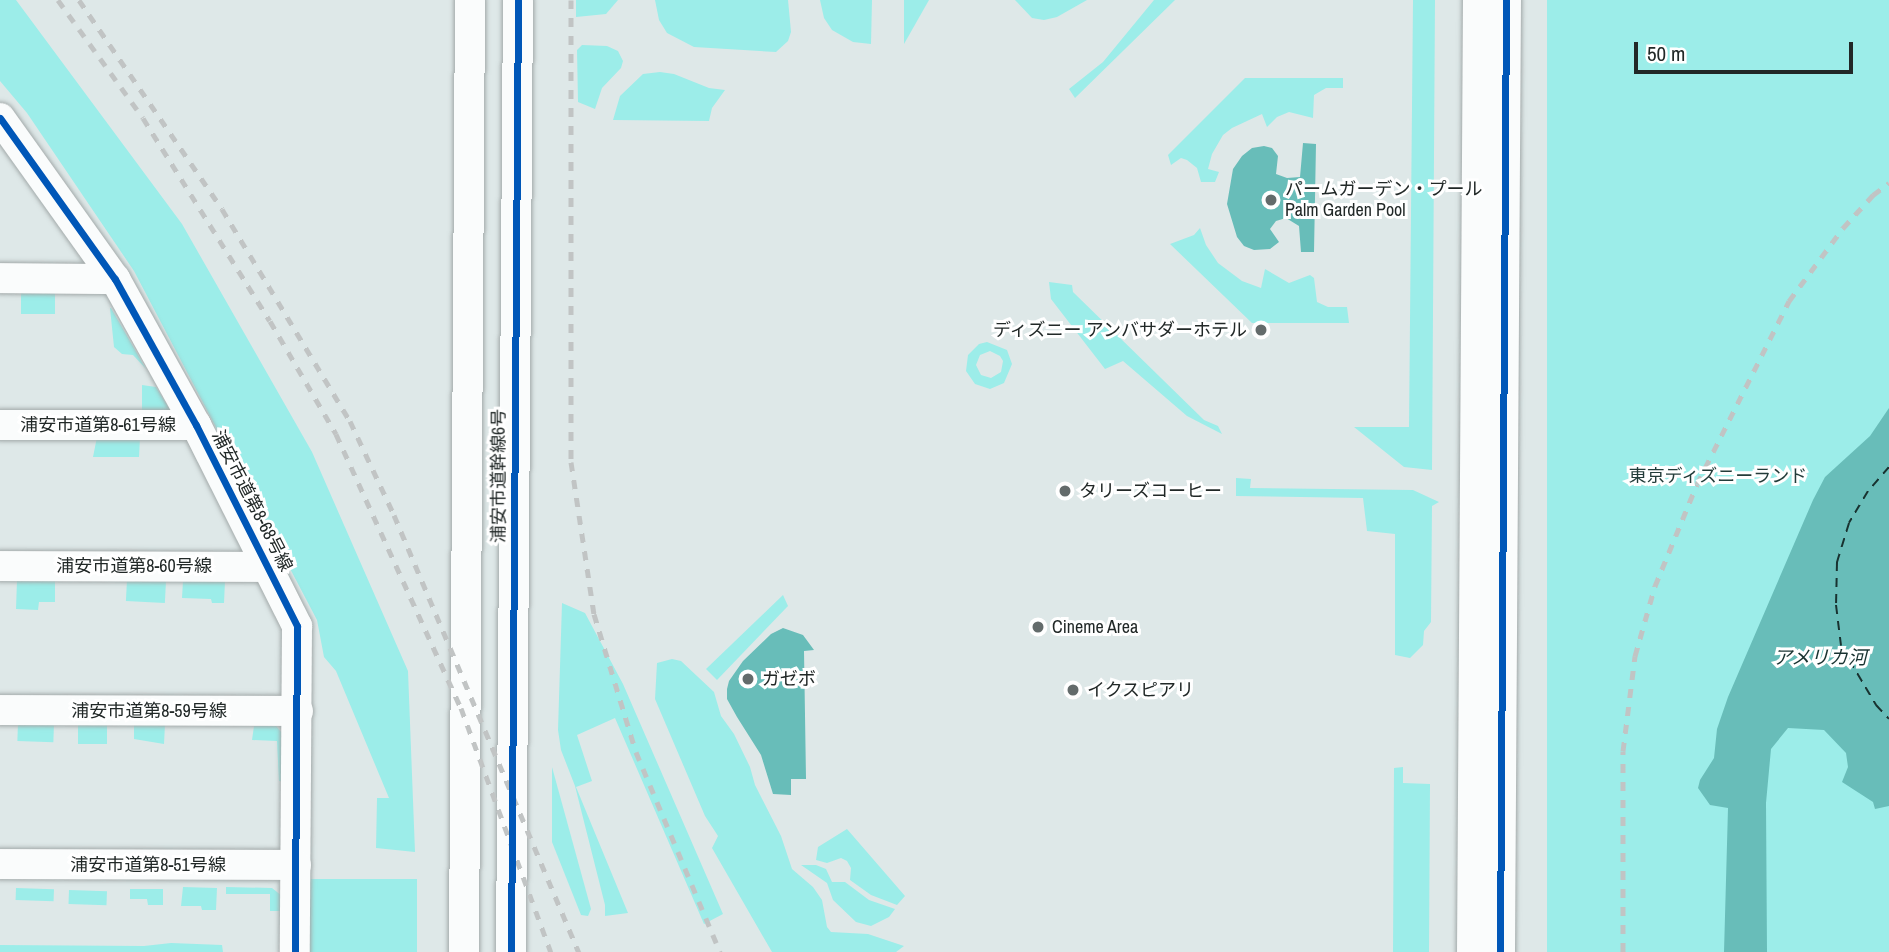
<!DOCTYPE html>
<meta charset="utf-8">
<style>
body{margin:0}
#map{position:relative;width:1889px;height:952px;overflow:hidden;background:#dee8e8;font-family:"Archivo Narrow","Noto Sans JP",sans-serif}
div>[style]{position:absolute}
.green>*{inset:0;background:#9cede9;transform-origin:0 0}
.water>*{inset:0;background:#68bdb9}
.ferry>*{height:2px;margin-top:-1px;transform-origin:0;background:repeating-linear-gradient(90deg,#183230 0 9px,transparent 0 16px)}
.roads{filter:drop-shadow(0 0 2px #a3aaaa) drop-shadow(0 0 2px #a3aaaa)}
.minor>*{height:30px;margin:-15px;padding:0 15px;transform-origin:15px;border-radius:15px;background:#fafcfc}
.rail>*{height:5px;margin-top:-2.5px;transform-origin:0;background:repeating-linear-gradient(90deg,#c1c4c4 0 9px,transparent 0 18px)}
.cycleway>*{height:7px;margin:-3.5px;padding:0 3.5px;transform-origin:3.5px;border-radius:3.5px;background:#0057b8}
.dots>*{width:19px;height:19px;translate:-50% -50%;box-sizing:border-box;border:4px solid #fff;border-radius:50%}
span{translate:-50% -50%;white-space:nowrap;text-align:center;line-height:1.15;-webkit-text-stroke:6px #fff;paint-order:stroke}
.poi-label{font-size:18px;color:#212827}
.left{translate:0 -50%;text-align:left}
.right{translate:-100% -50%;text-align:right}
.street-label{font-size:18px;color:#212827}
.park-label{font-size:18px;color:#233c3a}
.water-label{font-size:19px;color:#183230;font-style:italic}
.scale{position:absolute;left:1634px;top:42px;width:219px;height:32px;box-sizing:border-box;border:4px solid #212827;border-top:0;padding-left:9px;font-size:21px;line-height:24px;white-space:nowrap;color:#212827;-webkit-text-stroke:5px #fff;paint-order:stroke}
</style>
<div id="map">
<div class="green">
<i style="clip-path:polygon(0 0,16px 0,182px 224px,312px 452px,408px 671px,415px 852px,376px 848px,377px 798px,389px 798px,336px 671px,324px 657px,317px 620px,134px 271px,27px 113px,0 81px)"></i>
<i style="clip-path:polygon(576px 0,618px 0,606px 14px,576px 17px)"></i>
<i style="clip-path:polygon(655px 0,788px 0,791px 32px,788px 41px,776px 52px,694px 47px,667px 33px,659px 20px)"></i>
<i style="clip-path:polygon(820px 0,872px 0,871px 44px,853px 42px,832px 30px,824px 18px)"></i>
<i style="clip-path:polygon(904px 0,929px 0,904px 44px)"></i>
<i style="clip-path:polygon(1015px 0,1087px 0,1057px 17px,1044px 20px,1032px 18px)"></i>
<i style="clip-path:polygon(1154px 0,1175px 0,1075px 98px,1069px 89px,1103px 62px)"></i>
<i style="clip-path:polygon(1413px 0,1435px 0,1432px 470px,1404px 467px,1354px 427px,1409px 427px)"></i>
<i style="left:1547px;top:0;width:342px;height:952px"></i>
<i style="clip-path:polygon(582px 45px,607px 46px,618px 51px,623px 61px,621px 68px,602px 88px,595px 109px,578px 102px,577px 50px)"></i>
<i style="clip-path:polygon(660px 72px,674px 74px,709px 88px,725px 90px,712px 108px,709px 121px,613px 120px,620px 96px,643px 74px)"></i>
<i style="clip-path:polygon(1245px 78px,1343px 78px,1343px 88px,1326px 88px,1314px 95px,1313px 118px,1289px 112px,1277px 117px,1267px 127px,1262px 114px,1232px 128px,1223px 135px,1212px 154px,1208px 169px,1219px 172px,1215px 182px,1201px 182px,1197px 168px,1187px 160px,1181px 158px,1171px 165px,1168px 155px)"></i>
<i style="clip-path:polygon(1200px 228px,1206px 245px,1218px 263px,1242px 281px,1261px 288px,1265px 269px,1289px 283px,1310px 275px,1314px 278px,1317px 302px,1328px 307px,1347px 307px,1349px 323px,1252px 323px,1170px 244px,1194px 235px)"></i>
<i style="clip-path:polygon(1049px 282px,1072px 285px,1073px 292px,1204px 420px,1218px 426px,1222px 434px,1187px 416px,1123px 361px,1105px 369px,1051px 299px)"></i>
<i style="left:55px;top:290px;width:24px;height:34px;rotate:90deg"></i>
<i style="clip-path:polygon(110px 308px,111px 308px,146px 369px,133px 355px,122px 354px,114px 347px)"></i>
<i style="clip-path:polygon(evenodd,987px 342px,1007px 350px,1012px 364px,1004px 383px,990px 389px,975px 384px,966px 371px,968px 355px,979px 344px,987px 342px,990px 351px,1000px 356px,1003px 361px,1001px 372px,991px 378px,981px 375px,976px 365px,980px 355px,990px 351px)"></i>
<i style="clip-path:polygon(142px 385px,156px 387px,170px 410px,142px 410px)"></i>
<i style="clip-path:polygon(97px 437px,140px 438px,139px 457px,93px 457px)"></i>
<i style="clip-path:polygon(1236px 478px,1251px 479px,1250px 488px,1413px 490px,1439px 502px,1432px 506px,1431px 622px,1424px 631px,1423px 645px,1410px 658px,1395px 655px,1395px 534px,1367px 531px,1363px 498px,1236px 496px)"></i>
<i style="clip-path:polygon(17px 580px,55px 580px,55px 602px,39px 602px,38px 610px,16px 609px)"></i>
<i style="left:166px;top:581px;width:22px;height:39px;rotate:93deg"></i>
<i style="clip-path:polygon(183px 581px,225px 581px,224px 603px,212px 603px,211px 599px,182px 598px)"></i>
<i style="clip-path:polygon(783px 595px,788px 606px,717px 680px,706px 669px)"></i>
<i style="clip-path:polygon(562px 603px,585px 613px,623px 684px,723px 914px,704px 924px,615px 718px,577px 735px,592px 781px,576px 787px,628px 913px,605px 916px,605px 905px,575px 786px,561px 750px,558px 730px)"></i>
<i style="clip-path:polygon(672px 659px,681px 661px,714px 692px,721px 716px,734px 734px,750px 767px,755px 785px,781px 836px,792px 869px,813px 887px,822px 900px,827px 927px,831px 932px,868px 934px,904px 946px,896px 952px,772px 952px,712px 848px,718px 836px,705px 816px,655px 699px,657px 663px)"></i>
<i style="clip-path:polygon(134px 722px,165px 724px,164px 744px,134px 739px)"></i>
<i style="left:18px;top:723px;width:36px;height:18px;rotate:2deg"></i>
<i style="left:78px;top:724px;width:29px;height:20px"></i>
<i style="clip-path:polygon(254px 726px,276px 726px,283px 734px,283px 781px,279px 781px,277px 741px,252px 740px)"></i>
<i style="clip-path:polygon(552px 767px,591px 909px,588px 916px,581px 915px,552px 842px)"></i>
<i style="clip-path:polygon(1403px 767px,1403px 783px,1430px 784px,1429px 952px,1393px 952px,1394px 768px)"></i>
<i style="clip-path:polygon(847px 829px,905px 896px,897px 905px,871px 895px,850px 880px,851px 868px,847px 861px,841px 858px,827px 863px,816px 860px,818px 847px)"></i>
<i style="clip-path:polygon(801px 865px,816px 865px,826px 869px,832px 882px,845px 882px,869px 900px,895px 909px,889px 917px,871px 926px,856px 922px,833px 900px,827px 883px)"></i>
<i style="left:417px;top:879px;width:73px;height:108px;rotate:90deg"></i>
<i style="clip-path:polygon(183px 887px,217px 888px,216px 910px,202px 910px,201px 906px,181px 906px)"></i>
<i style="clip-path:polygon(226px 887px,272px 888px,282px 896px,282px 911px,270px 911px,270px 894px,226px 894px)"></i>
<i style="left:16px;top:888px;width:38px;height:12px;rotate:2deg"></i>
<i style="clip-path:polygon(130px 889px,163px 889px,163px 905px,148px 905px,147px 899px,130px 899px)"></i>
<i style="left:69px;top:890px;width:38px;height:14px;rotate:2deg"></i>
<i style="clip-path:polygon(171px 943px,222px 945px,223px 952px,0 952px,0 945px,144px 946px)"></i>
</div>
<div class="water">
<i style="clip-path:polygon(1303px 143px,1316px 144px,1314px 252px,1301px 252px,1299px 226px,1286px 218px,1276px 221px,1270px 229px,1279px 242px,1270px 249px,1254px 250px,1244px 246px,1237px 237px,1227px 204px,1233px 169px,1242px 156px,1252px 148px,1264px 146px,1272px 148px,1278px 156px,1276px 174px,1287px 178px,1300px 177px)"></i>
<i style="clip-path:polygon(1889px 408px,1889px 806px,1875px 809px,1873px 802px,1842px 782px,1848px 767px,1846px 753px,1824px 730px,1788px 728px,1771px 749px,1766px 803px,1767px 952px,1724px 952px,1728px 808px,1710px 805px,1698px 788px,1700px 780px,1714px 758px,1717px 729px,1728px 697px,1813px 500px,1825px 477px,1870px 436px)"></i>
<i style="clip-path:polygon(783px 628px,803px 635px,814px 650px,804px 651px,806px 779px,791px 779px,791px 795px,773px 794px,761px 755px,737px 717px,727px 699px,727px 689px,729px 681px,743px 661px,771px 634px)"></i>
</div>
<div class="ferry">
<i style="left:1889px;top:467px;width:32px;rotate:131deg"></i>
<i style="left:1868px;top:491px;width:37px;rotate:121deg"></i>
<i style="left:1849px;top:523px;width:41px;rotate:107.1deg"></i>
<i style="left:1837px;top:562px;width:43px;rotate:91.3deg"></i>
<i style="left:1836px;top:605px;width:41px;rotate:83deg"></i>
<i style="left:1841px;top:646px;width:69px;rotate:59.3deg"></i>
<i style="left:1876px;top:705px;width:19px;rotate:47deg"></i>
</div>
<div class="roads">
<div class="minor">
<i style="left:0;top:118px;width:198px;rotate:54.5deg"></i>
<i style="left:115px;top:279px;width:167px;rotate:61deg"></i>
<i style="left:196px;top:425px;width:225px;rotate:63.3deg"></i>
<i style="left:297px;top:626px;width:326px;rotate:90.4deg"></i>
<i style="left:0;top:278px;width:115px;rotate:0.5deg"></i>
<i style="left:0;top:425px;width:196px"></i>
<i style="left:0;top:566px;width:268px;rotate:0.2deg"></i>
<i style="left:0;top:710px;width:298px;rotate:0.2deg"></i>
<i style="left:0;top:864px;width:296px;rotate:0.2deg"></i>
<i style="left:464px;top:952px;width:952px;rotate:-89.64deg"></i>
<i style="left:511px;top:952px;width:952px;rotate:-89.58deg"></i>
<i style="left:1472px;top:952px;width:952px;rotate:-89.64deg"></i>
<i style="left:1500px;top:952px;width:952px;rotate:-89.64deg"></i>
</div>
</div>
<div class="rail">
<i style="left:58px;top:0;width:145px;rotate:54.2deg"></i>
<i style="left:143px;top:118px;width:239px;rotate:58deg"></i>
<i style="left:270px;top:321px;width:131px;rotate:59.7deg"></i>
<i style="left:336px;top:434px;width:301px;rotate:65.5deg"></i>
<i style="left:461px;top:708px;width:260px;rotate:69.8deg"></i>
<i style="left:79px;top:0;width:253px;rotate:55.6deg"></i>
<i style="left:222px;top:209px;width:248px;rotate:58.9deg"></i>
<i style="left:350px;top:421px;width:104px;rotate:64.9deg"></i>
<i style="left:394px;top:515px;width:475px;rotate:67.1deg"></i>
<i style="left:571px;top:0;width:462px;rotate:90deg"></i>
<i style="left:571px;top:462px;width:154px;rotate:81.4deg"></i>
<i style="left:594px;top:614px;width:144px;rotate:73.1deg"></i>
<i style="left:636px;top:752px;width:217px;rotate:67.2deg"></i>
<i style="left:1623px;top:952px;width:201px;rotate:-90deg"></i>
<i style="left:1623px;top:751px;width:96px;rotate:-82.8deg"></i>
<i style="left:1635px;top:656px;width:73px;rotate:-74.1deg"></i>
<i style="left:1655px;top:586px;width:110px;rotate:-67.6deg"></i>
<i style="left:1697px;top:484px;width:205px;rotate:-63.3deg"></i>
<i style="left:1789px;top:301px;width:91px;rotate:-53.5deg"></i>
<i style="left:1843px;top:228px;width:45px;rotate:-47.7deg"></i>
<i style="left:1873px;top:195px;width:20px;rotate:-37deg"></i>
</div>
<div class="cycleway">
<i style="left:0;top:118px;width:198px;rotate:54.5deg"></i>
<i style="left:115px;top:279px;width:167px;rotate:61deg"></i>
<i style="left:196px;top:425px;width:225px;rotate:63.3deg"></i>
<i style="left:297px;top:626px;width:326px;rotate:90.4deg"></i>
<i style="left:511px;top:952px;width:952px;rotate:-89.58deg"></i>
<i style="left:1500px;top:952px;width:952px;rotate:-89.64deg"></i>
</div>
<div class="dots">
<i style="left:1271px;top:200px;background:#636b6b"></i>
<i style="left:1261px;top:330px;background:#636b6b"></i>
<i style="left:1065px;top:491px;background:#636b6b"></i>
<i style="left:1038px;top:627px;background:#636b6b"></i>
<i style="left:748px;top:679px;background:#636b6b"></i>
<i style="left:1073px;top:690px;background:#636b6b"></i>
</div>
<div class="poi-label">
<span class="left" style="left:1285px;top:200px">パームガーデン・プール<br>Palm Garden Pool</span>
<span class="right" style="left:1247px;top:330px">ディズニー アンバサダーホテル</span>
<span class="left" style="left:1079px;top:491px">タリーズコーヒー</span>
<span class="left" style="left:1052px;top:627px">Cineme Area</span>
<span class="left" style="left:762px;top:679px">ガゼボ</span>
<span class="left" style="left:1087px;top:690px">イクスピアリ</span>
</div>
<div class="street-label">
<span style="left:98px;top:425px">浦安市道第8-61号線</span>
<span style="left:499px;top:476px;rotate:-90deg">浦安市道幹線6号</span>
<span style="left:252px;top:501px;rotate:63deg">浦安市道第8-68号線</span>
<span style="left:134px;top:566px">浦安市道第8-60号線</span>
<span style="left:149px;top:711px">浦安市道第8-59号線</span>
<span style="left:148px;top:865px">浦安市道第8-51号線</span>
</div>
<div class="park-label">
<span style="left:1718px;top:476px">東京ディズニーランド</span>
</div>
<div class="water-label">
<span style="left:1820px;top:658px">アメリカ河</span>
</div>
<div class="scale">50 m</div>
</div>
